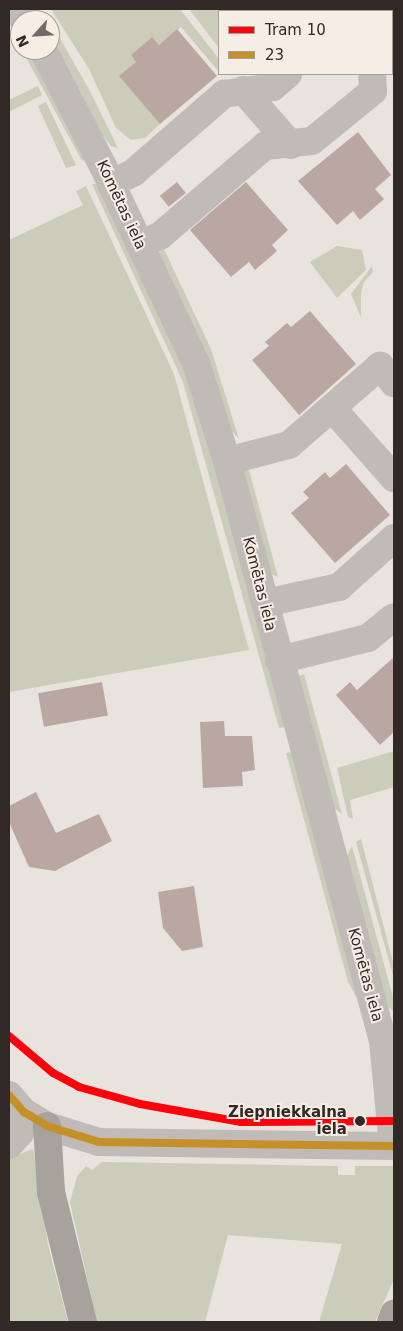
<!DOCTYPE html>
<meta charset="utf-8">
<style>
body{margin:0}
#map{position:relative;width:403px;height:1331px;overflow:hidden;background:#e9e3de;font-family:"DejaVu Sans",sans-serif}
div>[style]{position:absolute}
.green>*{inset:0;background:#cbccb9}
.building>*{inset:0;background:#bba7a1;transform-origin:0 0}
.minor>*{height:28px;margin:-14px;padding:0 14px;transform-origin:14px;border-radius:14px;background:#c1bbb7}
.highway>*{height:28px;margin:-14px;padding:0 14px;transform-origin:14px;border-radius:14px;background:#a8a29d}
.bus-1>*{height:8px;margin:-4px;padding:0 4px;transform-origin:4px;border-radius:4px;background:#c39127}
.tram-1>*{height:8px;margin:-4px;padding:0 4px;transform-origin:4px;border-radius:4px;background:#ff000c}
.dots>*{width:14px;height:14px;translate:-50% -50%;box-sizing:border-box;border:2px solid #f6ede4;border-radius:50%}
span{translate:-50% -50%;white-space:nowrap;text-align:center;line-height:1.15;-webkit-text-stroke:4px #f6ede4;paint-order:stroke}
.street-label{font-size:15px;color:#312926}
.stop-label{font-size:15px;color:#312926;font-weight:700}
.right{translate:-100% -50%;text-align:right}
.frame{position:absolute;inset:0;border:10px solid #312926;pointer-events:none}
.legend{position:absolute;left:218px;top:10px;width:175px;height:65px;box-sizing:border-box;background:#f6ede4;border:1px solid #a79f98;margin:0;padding:6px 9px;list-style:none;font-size:15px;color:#312926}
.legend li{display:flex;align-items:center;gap:10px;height:25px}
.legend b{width:25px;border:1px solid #a79f98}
.north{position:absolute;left:10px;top:10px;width:50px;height:50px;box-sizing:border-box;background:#f6ede4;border:1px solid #a79f98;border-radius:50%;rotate:244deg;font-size:14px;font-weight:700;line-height:20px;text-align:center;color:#312926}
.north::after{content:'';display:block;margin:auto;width:18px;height:22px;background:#716a66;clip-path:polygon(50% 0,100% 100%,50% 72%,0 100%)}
</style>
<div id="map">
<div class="green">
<i style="clip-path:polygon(51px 9px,180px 9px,219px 59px,219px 72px,181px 27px,159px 45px,152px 37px,131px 55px,136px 62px,120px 76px,160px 124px,145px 138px,131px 140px,116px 128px,89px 69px)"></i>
<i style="clip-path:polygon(189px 9px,237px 9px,219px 11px,219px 48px)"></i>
<i style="clip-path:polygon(50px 21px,90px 91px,118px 148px,111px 146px,103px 136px,50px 38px)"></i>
<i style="clip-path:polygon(22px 50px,31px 50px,86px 159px,82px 161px)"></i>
<i style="clip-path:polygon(38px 86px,42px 95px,9px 112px,9px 100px)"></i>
<i style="clip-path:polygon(46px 102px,76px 165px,66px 168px,38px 106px)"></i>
<i style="clip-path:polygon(92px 184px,97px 184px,194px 392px,285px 727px,279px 728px,183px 382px)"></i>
<i style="clip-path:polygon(86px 186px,174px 374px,249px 650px,9px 692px,9px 240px,83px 205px,76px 191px)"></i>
<i style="clip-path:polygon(337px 246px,362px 250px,366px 270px,337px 298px,310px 262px)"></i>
<i style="clip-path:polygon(164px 249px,211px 349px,239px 439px,231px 430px,158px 253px)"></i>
<i style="clip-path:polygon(372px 266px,373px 272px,364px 282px,361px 293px,361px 317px,351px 294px)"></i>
<i style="clip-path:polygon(244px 470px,249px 470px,278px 577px,271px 574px,240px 478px)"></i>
<i style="clip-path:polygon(304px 674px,342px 814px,333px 807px,299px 676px)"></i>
<i style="clip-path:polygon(394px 751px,394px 787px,350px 800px,353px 819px,348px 817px,337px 768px)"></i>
<i style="clip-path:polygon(292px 752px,365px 1013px,348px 982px,286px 753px)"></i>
<i style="clip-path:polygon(361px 839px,394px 966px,394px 979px,356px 842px)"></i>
<i style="clip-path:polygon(352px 846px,394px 1001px,394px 1012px,385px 1004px,347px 856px)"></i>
<i style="clip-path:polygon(33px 1149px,48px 1245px,68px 1322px,9px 1322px,9px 1158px)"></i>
<i style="clip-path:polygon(102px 1162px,338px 1166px,338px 1175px,355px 1175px,355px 1166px,394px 1166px,394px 1279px,375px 1322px,319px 1322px,342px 1244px,228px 1235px,205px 1322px,97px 1322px,70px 1202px,77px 1176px,86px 1166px,92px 1170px)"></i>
</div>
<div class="building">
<i style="clip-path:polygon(177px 29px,217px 76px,160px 124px,119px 76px,136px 62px,131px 55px,152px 37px,159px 45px)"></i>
<i style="clip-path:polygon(358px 132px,391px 175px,375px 189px,384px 199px,360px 220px,353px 211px,337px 225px,298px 181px)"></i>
<i style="left:177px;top:182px;width:14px;height:22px;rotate:51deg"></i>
<i style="clip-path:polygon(246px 182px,288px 230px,272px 245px,277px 251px,255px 270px,249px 262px,231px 277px,190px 230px)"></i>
<i style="clip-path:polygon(310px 311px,356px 364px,299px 415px,252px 360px,269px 346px,265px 342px,287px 323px,291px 327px)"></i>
<i style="clip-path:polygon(346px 464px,390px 515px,335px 563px,291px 513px,309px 498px,303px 492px,325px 472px,330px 478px)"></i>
<i style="clip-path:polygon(394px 657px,394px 732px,380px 745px,336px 695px,350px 682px,357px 690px)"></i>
<i style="left:102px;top:682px;width:34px;height:65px;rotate:80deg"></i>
<i style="clip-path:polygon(224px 721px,225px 736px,252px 736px,255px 770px,242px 772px,243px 786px,203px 788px,200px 722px)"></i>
<i style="clip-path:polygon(36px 792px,56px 833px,99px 814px,112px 841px,55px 871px,29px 867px,9px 822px,9px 806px)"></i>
<i style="clip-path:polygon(194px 886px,203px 947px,182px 951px,163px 928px,158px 892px)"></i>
</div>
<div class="minor">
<i style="left:16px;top:9px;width:14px;rotate:54deg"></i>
<i style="left:43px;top:50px;width:131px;rotate:62.7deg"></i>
<i style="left:103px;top:166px;width:221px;rotate:64.8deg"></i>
<i style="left:197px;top:366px;width:100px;rotate:72.5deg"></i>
<i style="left:227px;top:461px;width:601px;rotate:74.95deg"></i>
<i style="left:383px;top:1041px;width:105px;rotate:84.6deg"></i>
<i style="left:243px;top:90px;width:73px;rotate:48.9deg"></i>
<i style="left:111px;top:184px;width:25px;rotate:-27deg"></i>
<i style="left:133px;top:173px;width:121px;rotate:-41deg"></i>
<i style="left:224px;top:94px;width:49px;rotate:-8.1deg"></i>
<i style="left:273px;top:87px;width:20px;rotate:-41deg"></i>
<i style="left:140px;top:245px;width:23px;rotate:-25deg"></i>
<i style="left:161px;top:235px;width:137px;rotate:-40.6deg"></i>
<i style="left:265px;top:146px;width:47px;rotate:-6.1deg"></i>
<i style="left:312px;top:141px;width:79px;rotate:-39.3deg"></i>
<i style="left:373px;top:91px;width:17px;rotate:-93deg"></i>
<i style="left:332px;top:408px;width:94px;rotate:48.5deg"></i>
<i style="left:227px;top:461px;width:64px;rotate:-14.5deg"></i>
<i style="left:289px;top:445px;width:121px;rotate:-41deg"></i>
<i style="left:380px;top:366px;width:22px;rotate:51deg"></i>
<i style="left:265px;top:603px;width:76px;rotate:-12.2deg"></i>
<i style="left:339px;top:587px;width:74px;rotate:-41.7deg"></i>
<i style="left:279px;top:660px;width:92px;rotate:-13.9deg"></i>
<i style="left:368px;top:638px;width:33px;rotate:-39deg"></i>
<i style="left:9px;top:1095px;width:23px;rotate:49deg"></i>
<i style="left:24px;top:1112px;width:27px;rotate:31deg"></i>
<i style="left:47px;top:1126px;width:54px;rotate:17.1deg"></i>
<i style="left:99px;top:1142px;width:295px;rotate:0.8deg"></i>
<i style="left:9px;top:1145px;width:16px;rotate:-47deg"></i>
<i style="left:20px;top:1133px;width:21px;rotate:-79deg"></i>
</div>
<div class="highway">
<i style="left:47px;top:1126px;width:66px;rotate:86.5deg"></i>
<i style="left:51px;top:1192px;width:134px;rotate:76.2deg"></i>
<i style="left:391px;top:1322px;width:9px;rotate:-69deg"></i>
</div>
<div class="bus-1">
<i style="left:9px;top:1095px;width:23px;rotate:49deg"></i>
<i style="left:24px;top:1112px;width:27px;rotate:31deg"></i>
<i style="left:47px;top:1126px;width:54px;rotate:17.1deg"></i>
<i style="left:99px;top:1142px;width:295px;rotate:0.8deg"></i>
</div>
<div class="tram-1">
<i style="left:9px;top:1036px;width:57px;rotate:40.1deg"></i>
<i style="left:53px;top:1073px;width:30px;rotate:28deg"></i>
<i style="left:79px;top:1087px;width:63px;rotate:15.6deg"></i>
<i style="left:140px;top:1104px;width:103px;rotate:10.1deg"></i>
<i style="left:241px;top:1122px;width:153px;rotate:-0.4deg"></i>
</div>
<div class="dots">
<i style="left:360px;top:1121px;background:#312926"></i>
</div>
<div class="street-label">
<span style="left:121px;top:205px;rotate:65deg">Komētas iela</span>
<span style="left:259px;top:584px;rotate:76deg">Komētas iela</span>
<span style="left:365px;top:975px;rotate:75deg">Komētas iela</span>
</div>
<div class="stop-label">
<span class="right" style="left:347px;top:1121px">Ziepniekkalna<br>iela</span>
</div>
<div class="frame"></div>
<ul class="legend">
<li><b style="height:6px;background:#ff000c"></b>Tram 10</li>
<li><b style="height:6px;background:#c39127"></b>23</li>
</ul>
<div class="north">N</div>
</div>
